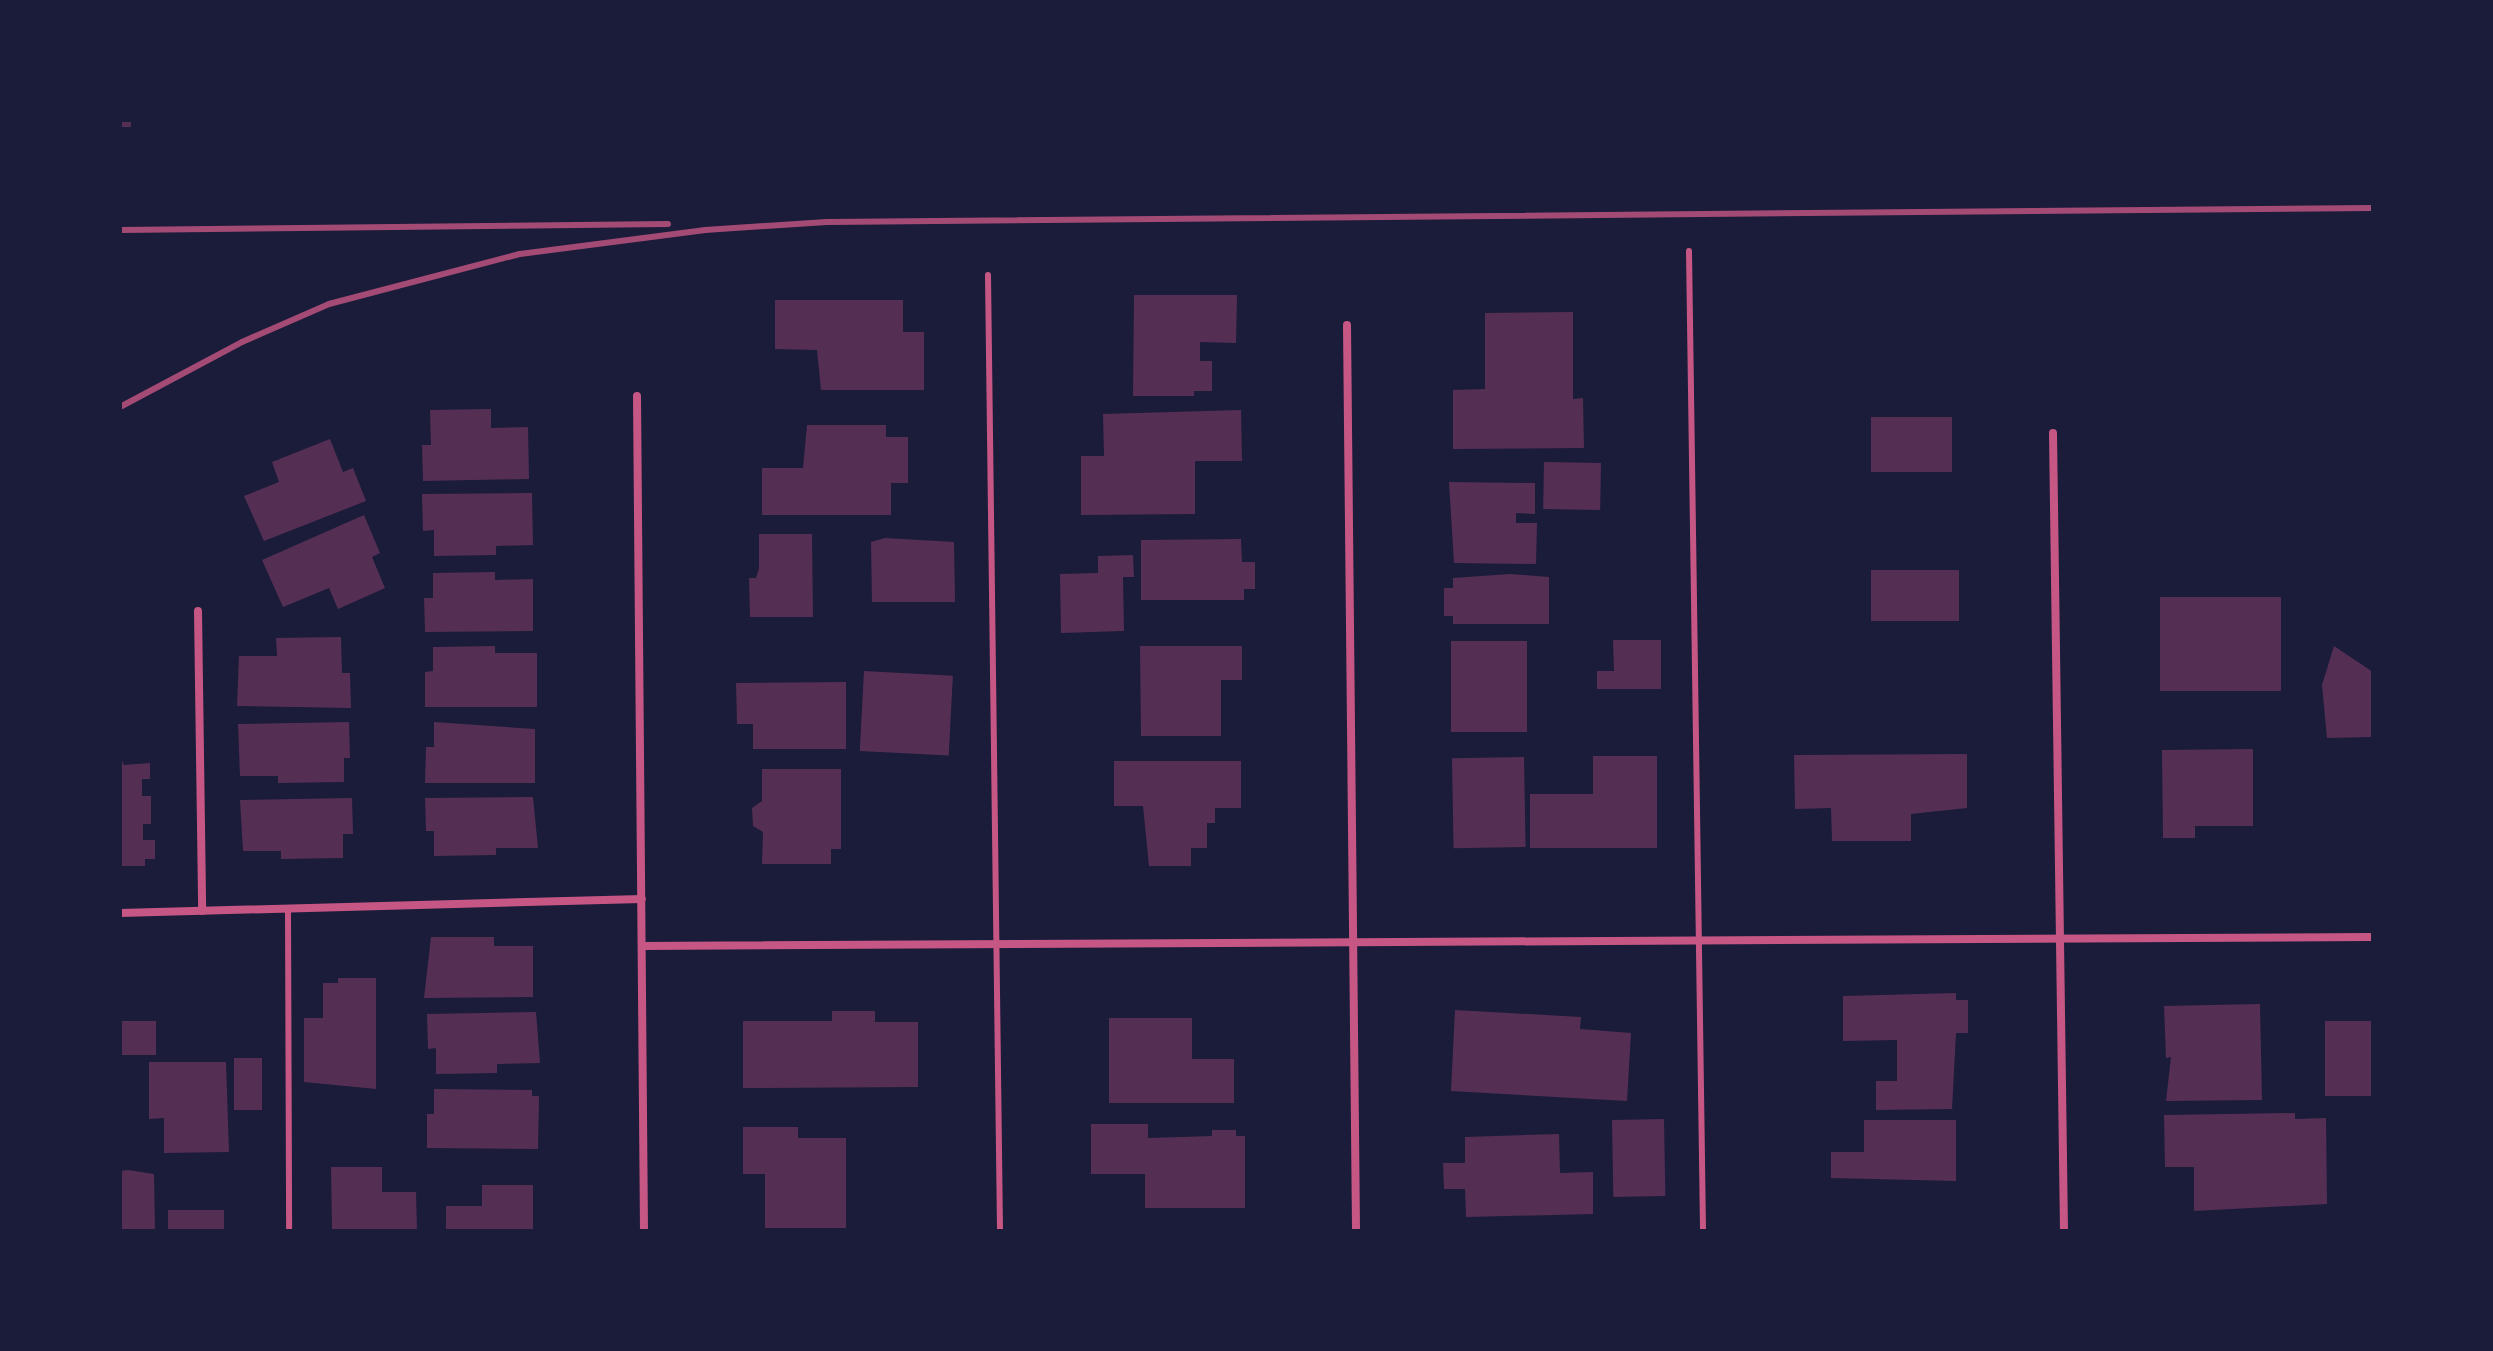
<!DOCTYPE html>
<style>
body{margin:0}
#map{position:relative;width:2493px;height:1351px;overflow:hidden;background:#1b1b3a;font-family:Manrope,sans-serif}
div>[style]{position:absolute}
.building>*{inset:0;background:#542f53;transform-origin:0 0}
.service>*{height:6px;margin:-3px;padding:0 3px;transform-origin:3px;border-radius:3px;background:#c65784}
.minor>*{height:8px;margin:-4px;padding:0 4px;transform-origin:4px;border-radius:4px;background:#c65784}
.rail>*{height:6px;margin:-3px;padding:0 3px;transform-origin:3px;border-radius:3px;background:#a44b75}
span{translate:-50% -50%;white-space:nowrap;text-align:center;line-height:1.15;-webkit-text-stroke:7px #1b1b3a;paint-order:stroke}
.frame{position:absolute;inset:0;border:122px solid #1b1b3a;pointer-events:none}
</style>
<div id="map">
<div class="building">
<i style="left:120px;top:120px;width:11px;height:7px"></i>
<i style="clip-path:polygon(1134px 295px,1237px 295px,1236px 343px,1200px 342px,1200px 361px,1212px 361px,1212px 391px,1194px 391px,1194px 396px,1133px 396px)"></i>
<i style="clip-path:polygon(775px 300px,903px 300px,903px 332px,924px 332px,924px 390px,821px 390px,817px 350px,775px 349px)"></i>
<i style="clip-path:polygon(1573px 312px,1573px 399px,1583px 398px,1584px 448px,1453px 449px,1453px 390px,1485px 389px,1485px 313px)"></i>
<i style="clip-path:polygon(491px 409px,491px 428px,528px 427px,529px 479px,423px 481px,422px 445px,431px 445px,430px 410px)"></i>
<i style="clip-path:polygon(1241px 410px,1242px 461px,1195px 461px,1195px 514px,1081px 515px,1081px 456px,1104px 456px,1103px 414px)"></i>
<i style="left:1871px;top:417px;width:81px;height:55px"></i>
<i style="clip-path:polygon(807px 425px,886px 425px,886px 437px,908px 437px,908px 483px,891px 483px,891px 515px,762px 515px,762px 468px,803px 468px)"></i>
<i style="clip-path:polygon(330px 439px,343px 472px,353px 468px,366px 501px,264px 541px,244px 496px,279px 482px,272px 462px)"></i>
<i style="left:1544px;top:462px;width:57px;height:47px;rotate:1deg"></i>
<i style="clip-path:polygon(1449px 482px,1535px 483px,1535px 514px,1516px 513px,1516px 523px,1537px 523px,1536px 564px,1454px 563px)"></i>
<i style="clip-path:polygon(532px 493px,533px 545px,496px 546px,496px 555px,434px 556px,434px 530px,423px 531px,422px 494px)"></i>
<i style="clip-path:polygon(364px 515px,380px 553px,372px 557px,385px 588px,338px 609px,329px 588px,283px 607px,262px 560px)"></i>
<i style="clip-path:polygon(759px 534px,812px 534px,813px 617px,750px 617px,749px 578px,756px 578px,759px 568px)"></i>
<i style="clip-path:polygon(885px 538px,954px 542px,955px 602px,872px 602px,871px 542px)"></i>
<i style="clip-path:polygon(1241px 539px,1242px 562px,1255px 562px,1255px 589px,1244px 589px,1244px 600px,1141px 600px,1141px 540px)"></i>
<i style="clip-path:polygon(1133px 555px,1134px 577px,1123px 577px,1124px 631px,1061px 633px,1060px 574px,1098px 573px,1098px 556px)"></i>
<i style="left:1959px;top:570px;width:51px;height:88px;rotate:90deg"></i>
<i style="clip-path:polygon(495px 572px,495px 580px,533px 579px,533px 631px,425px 632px,424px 598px,433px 598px,433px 573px)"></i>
<i style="clip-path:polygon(1510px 574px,1549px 577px,1549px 624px,1453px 624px,1453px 616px,1444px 616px,1444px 588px,1453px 588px,1453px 578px)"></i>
<i style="left:2160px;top:597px;width:121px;height:94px"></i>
<i style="clip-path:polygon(341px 637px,342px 673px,350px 673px,351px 708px,237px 706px,239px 656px,277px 656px,276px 638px)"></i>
<i style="clip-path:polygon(1613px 640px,1661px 640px,1661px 689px,1597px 689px,1597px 671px,1614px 671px)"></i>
<i style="left:1527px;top:641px;width:91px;height:76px;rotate:90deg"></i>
<i style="clip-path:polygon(495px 646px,495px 653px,537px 653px,537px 707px,425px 707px,425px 672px,433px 671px,433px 647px)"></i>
<i style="clip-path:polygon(1140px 646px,1242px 646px,1242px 680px,1221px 680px,1221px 736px,1141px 736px)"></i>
<i style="clip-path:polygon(2334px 646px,2373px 672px,2373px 737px,2327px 738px,2322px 685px)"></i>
<i style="left:864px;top:671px;width:89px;height:80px;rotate:3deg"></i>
<i style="clip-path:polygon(846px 682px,846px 749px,753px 749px,753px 724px,737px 724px,736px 683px)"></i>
<i style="clip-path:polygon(349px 722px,350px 758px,344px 758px,344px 782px,278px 783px,278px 776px,240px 776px,238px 724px)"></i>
<i style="clip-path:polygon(434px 722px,535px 729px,535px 783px,425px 783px,426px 747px,434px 747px)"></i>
<i style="clip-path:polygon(2253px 749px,2253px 826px,2195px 826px,2195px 838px,2163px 838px,2162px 750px)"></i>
<i style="clip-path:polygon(1967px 754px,1967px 808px,1911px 814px,1911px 841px,1832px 841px,1831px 808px,1795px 809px,1794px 755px)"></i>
<i style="clip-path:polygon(1593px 756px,1657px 756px,1657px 848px,1530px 848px,1530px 794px,1593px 794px)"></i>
<i style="clip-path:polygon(120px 757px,124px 765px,150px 763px,150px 779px,142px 779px,142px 796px,151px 796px,151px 824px,143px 824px,143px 840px,155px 840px,155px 859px,145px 859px,145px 866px,120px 866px)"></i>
<i style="left:1524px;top:757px;width:90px;height:72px;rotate:89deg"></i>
<i style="clip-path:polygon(1114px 761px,1241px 761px,1241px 808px,1215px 808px,1215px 823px,1207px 823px,1207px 848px,1191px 848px,1191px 866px,1149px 866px,1143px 806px,1114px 806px)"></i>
<i style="clip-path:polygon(762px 769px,841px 769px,841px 849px,831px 849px,831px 864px,762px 864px,763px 832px,753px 826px,752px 808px,762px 801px)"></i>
<i style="clip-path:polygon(533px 797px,538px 848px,496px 848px,496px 855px,434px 856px,434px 831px,426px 831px,425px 798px)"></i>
<i style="clip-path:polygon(352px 798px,353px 834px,343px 834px,343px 858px,281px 859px,281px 851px,243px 851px,240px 800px)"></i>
<i style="clip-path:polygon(431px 937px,494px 937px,494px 946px,533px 946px,533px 997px,424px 998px)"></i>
<i style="clip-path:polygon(338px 978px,376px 978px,376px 1089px,304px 1082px,304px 1018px,323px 1018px,323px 983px,338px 983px)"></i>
<i style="clip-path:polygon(1956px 993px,1956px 1000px,1968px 1000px,1968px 1033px,1956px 1033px,1952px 1109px,1876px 1110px,1876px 1081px,1897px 1081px,1897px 1040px,1843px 1041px,1843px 996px)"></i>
<i style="clip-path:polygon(2260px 1004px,2262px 1100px,2166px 1101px,2171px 1057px,2166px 1058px,2164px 1006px)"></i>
<i style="clip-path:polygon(1455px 1010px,1581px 1017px,1580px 1029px,1631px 1033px,1627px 1101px,1451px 1091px)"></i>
<i style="clip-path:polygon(832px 1011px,875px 1011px,875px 1022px,918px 1022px,918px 1087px,743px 1088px,743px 1021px,832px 1021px)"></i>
<i style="clip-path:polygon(536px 1012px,540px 1063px,497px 1064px,497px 1073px,436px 1074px,436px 1048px,428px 1049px,427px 1014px)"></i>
<i style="clip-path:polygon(1109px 1018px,1192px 1018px,1192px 1059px,1234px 1059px,1234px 1103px,1109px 1103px)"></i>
<i style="left:120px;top:1021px;width:36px;height:34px"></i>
<i style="left:2373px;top:1021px;width:75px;height:48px;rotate:90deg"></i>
<i style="left:234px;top:1058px;width:28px;height:52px"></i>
<i style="clip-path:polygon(149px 1062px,226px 1062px,229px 1152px,164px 1153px,164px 1118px,149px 1119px)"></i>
<i style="clip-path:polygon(434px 1089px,532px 1090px,532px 1096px,539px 1096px,538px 1149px,427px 1148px,427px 1114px,434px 1114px)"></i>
<i style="clip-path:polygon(2295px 1113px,2295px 1119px,2326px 1118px,2327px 1204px,2194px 1211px,2194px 1167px,2165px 1167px,2164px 1115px)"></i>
<i style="left:1664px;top:1119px;width:77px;height:52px;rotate:89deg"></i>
<i style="clip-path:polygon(1864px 1120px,1956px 1120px,1956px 1181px,1831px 1178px,1831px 1152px,1864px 1152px)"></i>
<i style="clip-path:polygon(1091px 1124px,1148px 1124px,1148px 1138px,1212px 1136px,1212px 1130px,1236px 1130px,1236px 1136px,1245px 1136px,1245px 1208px,1145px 1208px,1145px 1174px,1091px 1174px)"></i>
<i style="clip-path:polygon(743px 1127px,798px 1127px,798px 1138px,846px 1138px,846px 1228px,765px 1228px,765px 1174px,743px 1174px)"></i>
<i style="clip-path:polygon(1559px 1134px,1560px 1173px,1593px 1172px,1593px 1214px,1466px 1217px,1465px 1189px,1444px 1189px,1443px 1163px,1465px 1163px,1465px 1137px)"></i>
<i style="clip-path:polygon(331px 1167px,382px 1167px,382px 1192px,416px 1192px,417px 1231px,332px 1231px)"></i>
<i style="clip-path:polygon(128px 1170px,154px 1174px,155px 1231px,120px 1231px,120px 1171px)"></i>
<i style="clip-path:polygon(482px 1185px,533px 1185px,533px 1231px,446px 1231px,446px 1206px,482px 1206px)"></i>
<i style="left:168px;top:1210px;width:56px;height:21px"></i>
</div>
<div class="service">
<i style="left:1689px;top:251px;width:980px;rotate:89.18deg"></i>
<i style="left:988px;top:275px;width:956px;rotate:89.28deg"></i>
<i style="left:288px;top:909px;width:322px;rotate:89.8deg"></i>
</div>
<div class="minor">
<i style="left:1347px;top:325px;width:906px;rotate:89.43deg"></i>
<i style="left:637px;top:396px;width:835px;rotate:89.52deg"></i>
<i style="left:2053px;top:433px;width:798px;rotate:89.21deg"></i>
<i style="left:198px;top:611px;width:300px;rotate:89.2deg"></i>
<i style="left:120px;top:913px;width:522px;rotate:-1.54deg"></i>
<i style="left:642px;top:946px;width:1731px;rotate:-0.3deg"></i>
</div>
<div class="rail">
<i style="left:120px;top:230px;width:548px;rotate:-0.63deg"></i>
<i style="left:120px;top:407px;width:138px;rotate:-28deg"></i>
<i style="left:242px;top:342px;width:95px;rotate:-23.6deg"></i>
<i style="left:329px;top:304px;width:197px;rotate:-14.7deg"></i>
<i style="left:520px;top:254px;width:187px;rotate:-7.4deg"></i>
<i style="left:705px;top:230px;width:122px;rotate:-3.8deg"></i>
<i style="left:827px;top:222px;width:1546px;rotate:-0.52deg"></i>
</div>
<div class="frame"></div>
</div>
